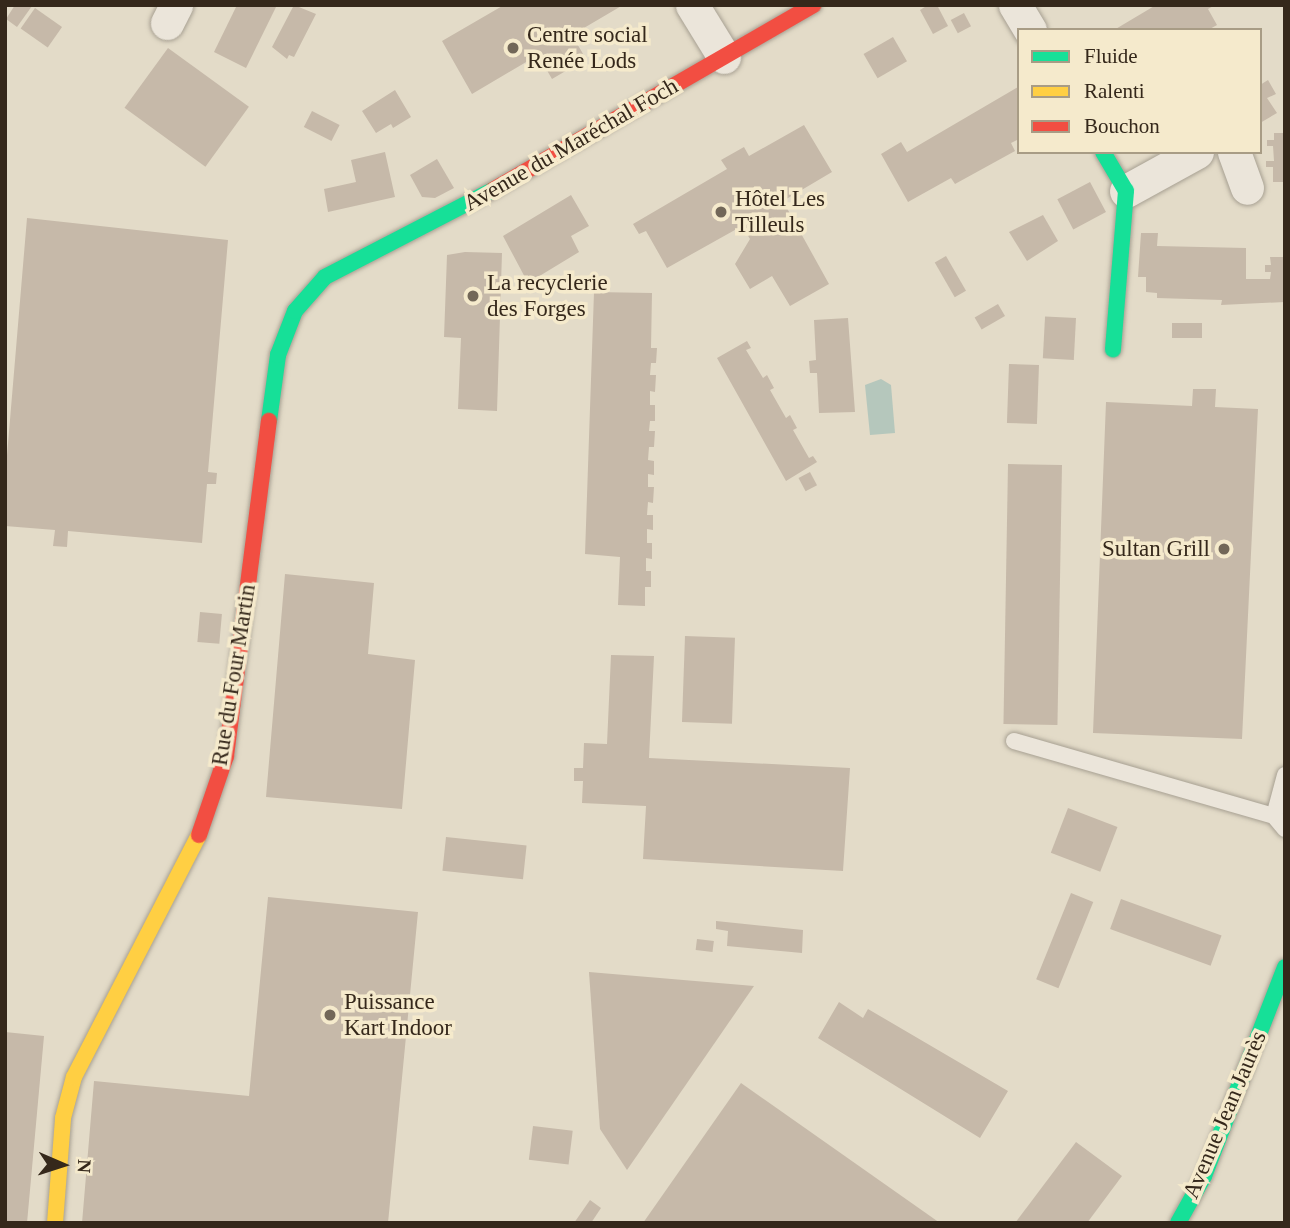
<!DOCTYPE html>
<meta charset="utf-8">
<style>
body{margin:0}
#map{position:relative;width:1290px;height:1228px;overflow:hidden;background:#e3dbc8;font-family:Georgia,serif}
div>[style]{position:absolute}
.water>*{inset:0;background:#b5c7bc}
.building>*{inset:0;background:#c6b9a9;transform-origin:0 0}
.roads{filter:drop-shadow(0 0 2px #a7a092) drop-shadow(0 0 2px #a7a092)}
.lane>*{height:16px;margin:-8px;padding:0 8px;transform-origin:8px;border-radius:8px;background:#ebe5da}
.street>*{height:33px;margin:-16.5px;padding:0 16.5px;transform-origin:16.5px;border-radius:16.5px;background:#ebe5da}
.fast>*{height:16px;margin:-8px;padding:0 8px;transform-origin:8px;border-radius:8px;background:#16e098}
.slow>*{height:16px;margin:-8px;padding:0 8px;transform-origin:8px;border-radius:8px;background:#ffcf43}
.jam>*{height:16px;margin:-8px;padding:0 8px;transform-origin:8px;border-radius:8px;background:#f24e42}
.dots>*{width:19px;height:19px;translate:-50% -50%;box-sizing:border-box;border:4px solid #f5eacc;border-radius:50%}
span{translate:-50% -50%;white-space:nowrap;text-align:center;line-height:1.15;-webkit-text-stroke:7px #f5eacc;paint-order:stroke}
.poi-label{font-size:23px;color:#35281b}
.left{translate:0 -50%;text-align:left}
.right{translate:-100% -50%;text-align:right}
.street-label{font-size:23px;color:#35281b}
.frame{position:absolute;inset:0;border:7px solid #35281b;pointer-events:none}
.legend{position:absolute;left:1017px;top:28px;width:245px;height:126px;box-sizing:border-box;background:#f5eacc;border:2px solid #a89c85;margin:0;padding:9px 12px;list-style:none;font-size:21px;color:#35281b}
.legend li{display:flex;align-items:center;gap:14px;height:35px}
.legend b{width:35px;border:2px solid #a89c85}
.north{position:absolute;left:28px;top:1130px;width:70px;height:70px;-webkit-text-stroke:5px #f5eacc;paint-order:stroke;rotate:93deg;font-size:19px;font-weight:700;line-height:28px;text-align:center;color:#35281b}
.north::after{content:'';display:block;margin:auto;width:24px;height:32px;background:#35281b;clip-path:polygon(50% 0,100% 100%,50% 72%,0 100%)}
</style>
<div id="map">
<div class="water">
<i style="clip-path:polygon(881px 379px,891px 385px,895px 433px,870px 435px,865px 385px)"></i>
</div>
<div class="building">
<i style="clip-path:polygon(15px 5px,32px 6px,17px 27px,6px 19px)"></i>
<i style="clip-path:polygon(237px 5px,277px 5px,246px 68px,214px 52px)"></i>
<i style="clip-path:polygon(294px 5px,316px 14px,294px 57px,289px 55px,287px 59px,272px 47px)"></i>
<i style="clip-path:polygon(504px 5px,623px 5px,572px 35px,586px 59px,552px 79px,538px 55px,472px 94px,442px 41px)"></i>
<i style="clip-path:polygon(928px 5px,937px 5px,948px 26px,933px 34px,920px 10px)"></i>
<i style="clip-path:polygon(1156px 5px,1215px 5px,1208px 9px,1217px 25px,1208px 30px,1114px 30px)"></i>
<i style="left:35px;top:8px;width:33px;height:25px;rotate:35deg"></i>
<i style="left:964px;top:13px;width:15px;height:15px;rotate:62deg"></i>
<i style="left:893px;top:37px;width:28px;height:34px;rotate:60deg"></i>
<i style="left:168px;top:48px;width:100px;height:74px;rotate:36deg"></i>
<i style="clip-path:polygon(1268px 80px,1276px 94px,1267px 98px,1277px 113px,1260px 123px,1260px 85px)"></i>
<i style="clip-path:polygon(1018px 87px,1019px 139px,1011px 143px,1015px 151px,955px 184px,951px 178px,908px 202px,881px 154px,901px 142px,907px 152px)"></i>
<i style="clip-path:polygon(395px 90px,411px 117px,393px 128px,391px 124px,376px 133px,362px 111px)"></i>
<i style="left:312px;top:111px;width:31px;height:18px;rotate:27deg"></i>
<i style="clip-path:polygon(804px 125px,832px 172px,783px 201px,829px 284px,790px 306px,772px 276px,750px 289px,735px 264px,750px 239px,742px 226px,667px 268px,646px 231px,639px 234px,633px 224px,727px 169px,721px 160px,744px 147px,749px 156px)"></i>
<i style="clip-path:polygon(1274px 133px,1285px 133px,1285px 182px,1273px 182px,1273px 167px,1266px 167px,1266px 161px,1274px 161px,1273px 146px,1267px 146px,1267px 140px,1274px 140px)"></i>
<i style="clip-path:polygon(385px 152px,395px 197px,328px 212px,324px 189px,356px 182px,351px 160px)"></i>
<i style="clip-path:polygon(437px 159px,454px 188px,435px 198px,422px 197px,410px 175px)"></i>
<i style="left:1090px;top:182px;width:34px;height:37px;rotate:62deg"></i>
<i style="clip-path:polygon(571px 195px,589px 226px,571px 236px,579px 252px,528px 283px,503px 236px)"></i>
<i style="clip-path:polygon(1043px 215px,1058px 241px,1027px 261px,1009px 232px)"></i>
<i style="clip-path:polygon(27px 218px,228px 240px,208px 472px,217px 473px,216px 484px,207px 484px,202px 543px,68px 531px,67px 547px,53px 546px,55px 530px,5px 526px,5px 479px)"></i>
<i style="clip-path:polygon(1141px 233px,1158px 233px,1157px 246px,1246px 248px,1246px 279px,1270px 279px,1271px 272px,1265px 272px,1265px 265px,1271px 265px,1270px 257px,1285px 257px,1285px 302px,1221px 305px,1222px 300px,1157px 298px,1157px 293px,1146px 292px,1146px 277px,1138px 277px)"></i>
<i style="clip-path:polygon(465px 252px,502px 253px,497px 411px,458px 409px,461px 338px,444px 337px,447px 255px)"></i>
<i style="left:946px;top:256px;width:40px;height:13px;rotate:60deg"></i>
<i style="clip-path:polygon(594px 292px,652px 293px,651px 348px,657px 348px,656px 363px,651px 363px,650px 375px,656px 375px,655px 392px,650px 391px,650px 405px,655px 405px,655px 421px,650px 421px,649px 431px,655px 431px,654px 447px,649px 447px,648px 460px,654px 461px,654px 475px,648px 474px,648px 487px,654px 487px,653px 503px,648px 502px,647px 515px,653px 515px,653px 530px,647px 529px,647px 543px,652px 543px,652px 559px,646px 558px,646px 571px,651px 571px,651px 587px,645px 587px,645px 606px,618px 605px,620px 557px,585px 554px)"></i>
<i style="left:998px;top:304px;width:14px;height:27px;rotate:60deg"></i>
<i style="clip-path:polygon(848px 318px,855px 412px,819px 413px,817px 373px,810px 373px,809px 361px,816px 360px,814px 320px)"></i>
<i style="left:1076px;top:318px;width:42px;height:31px;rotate:93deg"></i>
<i style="left:1172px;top:323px;width:30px;height:15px"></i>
<i style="clip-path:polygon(747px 341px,751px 348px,746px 350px,763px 378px,767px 375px,774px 388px,770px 390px,786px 418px,790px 415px,797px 428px,793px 430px,809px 458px,813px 456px,817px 462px,786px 481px,717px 358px)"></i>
<i style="left:1009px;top:364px;width:30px;height:59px;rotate:2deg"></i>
<i style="clip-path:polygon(1193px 389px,1216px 389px,1215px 407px,1258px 409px,1242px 739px,1093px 733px,1106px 402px,1192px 406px)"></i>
<i style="left:1008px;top:464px;width:54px;height:260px;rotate:1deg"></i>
<i style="left:810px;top:472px;width:15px;height:13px;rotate:62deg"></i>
<i style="clip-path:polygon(285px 574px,374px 583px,368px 654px,415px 660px,402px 809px,266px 797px)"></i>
<i style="left:200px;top:612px;width:22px;height:30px;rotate:5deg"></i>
<i style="left:685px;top:636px;width:50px;height:86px;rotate:2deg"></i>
<i style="clip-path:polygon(611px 655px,654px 656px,649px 758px,850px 768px,843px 871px,643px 859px,646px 806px,582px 803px,583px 781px,574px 781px,574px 768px,583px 768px,584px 743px,607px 744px)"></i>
<i style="left:1068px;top:808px;width:53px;height:48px;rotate:21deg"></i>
<i style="left:446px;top:837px;width:81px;height:34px;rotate:6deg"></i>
<i style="left:1071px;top:893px;width:24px;height:93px;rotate:22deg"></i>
<i style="clip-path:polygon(268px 897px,418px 912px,388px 1223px,82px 1223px,94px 1081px,249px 1096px)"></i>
<i style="left:1121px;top:899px;width:107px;height:32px;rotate:20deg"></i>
<i style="clip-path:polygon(716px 921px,803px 930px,802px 953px,727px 946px,728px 931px,716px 929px)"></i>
<i style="left:697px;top:939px;width:17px;height:11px;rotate:7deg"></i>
<i style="clip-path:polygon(589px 972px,754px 986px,627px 1170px,600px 1129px)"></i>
<i style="clip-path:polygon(839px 1002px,863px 1018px,868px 1009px,1008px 1091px,980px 1138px,818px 1038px)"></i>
<i style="clip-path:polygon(5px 1032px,44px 1036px,27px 1223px,5px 1223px)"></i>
<i style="clip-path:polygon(741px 1083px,940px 1223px,643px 1223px)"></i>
<i style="left:533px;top:1126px;width:40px;height:34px;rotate:7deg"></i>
<i style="clip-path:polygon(1076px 1142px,1122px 1176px,1087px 1223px,1015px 1223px)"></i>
<i style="clip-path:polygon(590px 1200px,601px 1208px,591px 1223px,574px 1223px)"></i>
</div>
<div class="roads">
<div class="lane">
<i style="left:1014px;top:741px;width:271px;rotate:16.1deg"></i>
<i style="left:1285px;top:775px;width:42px;rotate:105deg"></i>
<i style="left:1274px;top:816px;width:17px;rotate:50deg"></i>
</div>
<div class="street">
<i style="left:692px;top:5px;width:61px;rotate:58.4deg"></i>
<i style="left:1015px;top:5px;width:29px;rotate:59deg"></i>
<i style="left:167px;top:23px;width:20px;rotate:-63deg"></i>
<i style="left:1234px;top:152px;width:38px;rotate:70deg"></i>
<i style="left:1126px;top:191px;width:81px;rotate:-28.8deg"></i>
</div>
<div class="fast">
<i style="left:1103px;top:152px;width:45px;rotate:59.5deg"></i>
<i style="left:1126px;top:191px;width:159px;rotate:94.7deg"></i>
<i style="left:269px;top:421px;width:67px;rotate:-82.2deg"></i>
<i style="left:278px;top:355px;width:47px;rotate:-68.9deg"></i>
<i style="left:295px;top:311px;width:45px;rotate:-48.6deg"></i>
<i style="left:325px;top:277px;width:189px;rotate:-27.4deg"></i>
<i style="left:1178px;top:1223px;width:54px;rotate:-61deg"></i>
<i style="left:1204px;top:1176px;width:224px;rotate:-68.8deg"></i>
</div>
<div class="slow">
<i style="left:55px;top:1223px;width:105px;rotate:-85.6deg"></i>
<i style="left:63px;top:1118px;width:42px;rotate:-75deg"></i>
<i style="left:74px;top:1077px;width:272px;rotate:-62.7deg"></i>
</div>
<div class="jam">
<i style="left:493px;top:190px;width:370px;rotate:-30deg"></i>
<i style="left:199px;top:835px;width:83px;rotate:-71.1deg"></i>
<i style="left:226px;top:756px;width:338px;rotate:-82.7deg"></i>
</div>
</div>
<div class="dots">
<i style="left:513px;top:48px;background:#726758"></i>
<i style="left:721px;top:212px;background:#726758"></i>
<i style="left:473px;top:296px;background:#726758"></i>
<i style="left:1224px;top:549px;background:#726758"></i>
<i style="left:330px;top:1015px;background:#726758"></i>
</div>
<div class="poi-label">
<span class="left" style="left:527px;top:48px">Centre social<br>Renée Lods</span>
<span class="left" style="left:735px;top:212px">Hôtel Les<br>Tilleuls</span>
<span class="left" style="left:487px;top:296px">La recyclerie<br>des Forges</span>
<span class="right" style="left:1210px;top:549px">Sultan Grill</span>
<span class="left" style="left:344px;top:1015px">Puissance<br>Kart Indoor</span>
</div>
<div class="street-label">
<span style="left:571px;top:145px;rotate:-30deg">Avenue du Maréchal Foch</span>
<span style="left:234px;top:675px;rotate:-81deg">Rue du Four Martin</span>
<span style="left:1225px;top:1115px;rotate:-67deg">Avenue Jean Jaurès</span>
</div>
<div class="frame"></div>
<ul class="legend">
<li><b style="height:9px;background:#16e098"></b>Fluide</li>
<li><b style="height:9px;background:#ffcf43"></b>Ralenti</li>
<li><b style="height:9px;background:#f24e42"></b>Bouchon</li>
</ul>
<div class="north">N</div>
</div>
